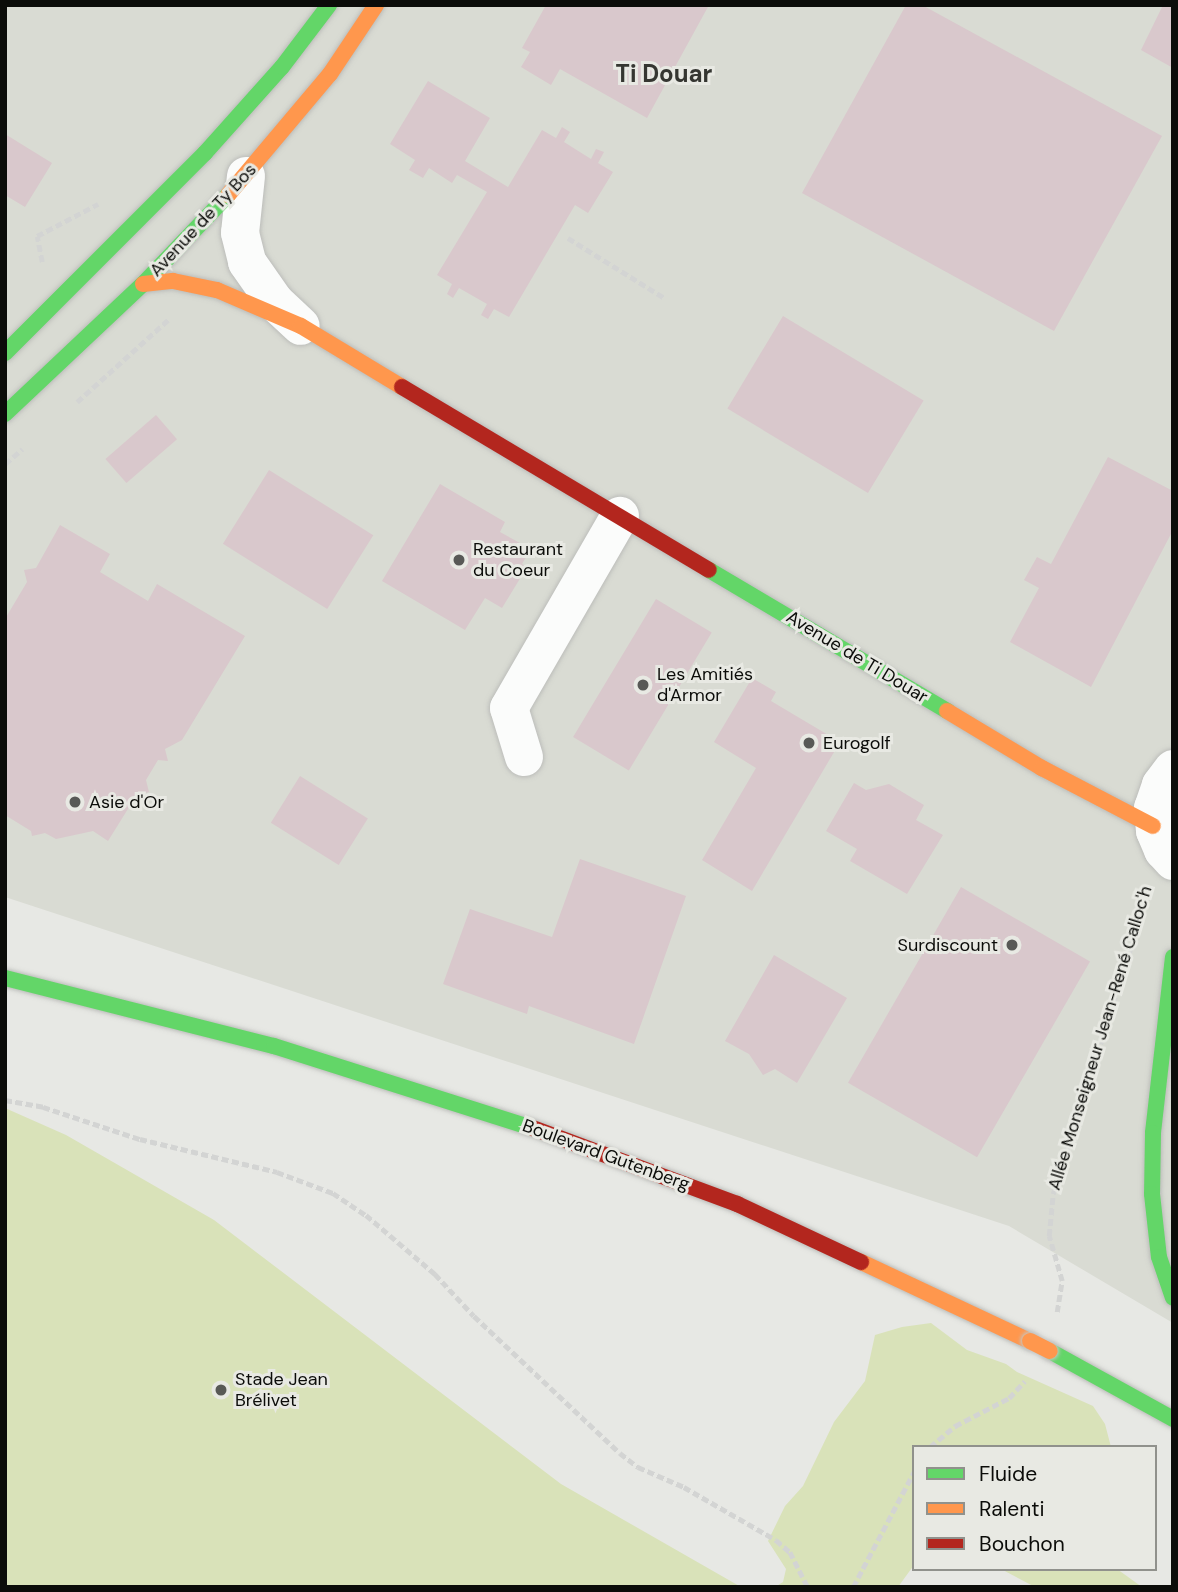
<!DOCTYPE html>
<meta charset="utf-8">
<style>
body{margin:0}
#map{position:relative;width:1178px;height:1592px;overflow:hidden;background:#e7e8e4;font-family:"DM Sans",sans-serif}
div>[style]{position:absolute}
.built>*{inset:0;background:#d9dbd3}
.green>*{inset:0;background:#d9e2b9}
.building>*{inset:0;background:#d9c8cc;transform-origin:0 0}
.path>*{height:4.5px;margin-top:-2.25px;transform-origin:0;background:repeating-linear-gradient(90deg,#d3d4d3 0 7px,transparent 0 10.5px)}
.roads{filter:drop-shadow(0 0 2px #bcbdba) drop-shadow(0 0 2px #bcbdba)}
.street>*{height:38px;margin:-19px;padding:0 19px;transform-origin:19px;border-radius:19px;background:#fbfcfb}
.fast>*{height:16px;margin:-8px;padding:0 8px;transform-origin:8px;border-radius:8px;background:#63d668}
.slow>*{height:16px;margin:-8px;padding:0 8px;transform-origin:8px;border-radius:8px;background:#ff974d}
.jam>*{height:16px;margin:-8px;padding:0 8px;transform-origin:8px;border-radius:8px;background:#b3261e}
.bridges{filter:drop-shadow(0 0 2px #c5c6c4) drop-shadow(0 0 2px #c5c6c4)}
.slow-bridge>*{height:16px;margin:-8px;padding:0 8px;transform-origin:8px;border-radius:8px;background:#ff974d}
.dots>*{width:19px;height:19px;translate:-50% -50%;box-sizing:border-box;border:4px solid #e8e9e3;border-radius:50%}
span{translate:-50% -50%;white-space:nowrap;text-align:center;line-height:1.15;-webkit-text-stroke:6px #e8e9e3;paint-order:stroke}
.street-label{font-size:18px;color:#0b0c09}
.poi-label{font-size:18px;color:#0b0c09}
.left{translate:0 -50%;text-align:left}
.right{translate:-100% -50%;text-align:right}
.district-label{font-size:24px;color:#353631;font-weight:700}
.frame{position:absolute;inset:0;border:7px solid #0b0c09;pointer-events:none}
.legend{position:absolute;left:912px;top:1445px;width:245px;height:126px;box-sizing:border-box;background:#e8e9e3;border:2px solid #90918c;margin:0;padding:9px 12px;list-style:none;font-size:21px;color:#0b0c09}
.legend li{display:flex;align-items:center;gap:14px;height:35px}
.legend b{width:35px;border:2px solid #90918c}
</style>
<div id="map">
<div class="built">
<i style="clip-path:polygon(5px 5px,1173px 5px,1173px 1323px,1009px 1226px,5px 897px)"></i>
</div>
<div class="green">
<i style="clip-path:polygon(5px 1108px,66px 1135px,214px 1220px,561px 1484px,741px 1587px,5px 1587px)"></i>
<i style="clip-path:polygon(931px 1323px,967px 1350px,1006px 1364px,1017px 1372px,1093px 1406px,1105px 1424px,1111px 1447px,914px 1447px,914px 1565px,898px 1587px,775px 1587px,783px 1582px,786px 1569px,768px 1541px,785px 1506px,803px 1486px,834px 1422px,865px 1381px,875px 1335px,902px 1327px)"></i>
<i style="clip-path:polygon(1001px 1569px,1117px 1569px,1142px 1587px,1035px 1587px)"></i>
</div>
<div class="building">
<i style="clip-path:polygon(546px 5px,709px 5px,647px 118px,560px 69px,551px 85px,521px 67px,530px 52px,522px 48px)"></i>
<i style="clip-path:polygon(906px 5px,922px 5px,1162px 136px,1054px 331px,802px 193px)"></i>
<i style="clip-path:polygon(1163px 5px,1173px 5px,1173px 68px,1141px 50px)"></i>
<i style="clip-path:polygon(428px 81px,490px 118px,465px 161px,508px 187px,542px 130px,556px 138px,562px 127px,570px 132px,564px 142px,591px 159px,596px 149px,604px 152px,598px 163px,613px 172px,588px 213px,575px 205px,509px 317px,494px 309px,488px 319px,481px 315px,487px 304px,459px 288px,453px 298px,447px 294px,452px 284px,437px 275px,487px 192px,457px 175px,452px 183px,429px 168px,423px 178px,409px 170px,415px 160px,390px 144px)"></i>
<i style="clip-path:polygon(5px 134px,52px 163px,25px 207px,5px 195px)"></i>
<i style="left:783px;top:316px;width:164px;height:108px;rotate:31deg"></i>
<i style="left:156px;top:415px;width:32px;height:67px;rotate:49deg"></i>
<i style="clip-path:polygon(1108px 457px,1173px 491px,1173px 530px,1091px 687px,1010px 642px,1039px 588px,1024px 580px,1037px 557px,1051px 564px)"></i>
<i style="left:269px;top:470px;width:123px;height:87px;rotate:32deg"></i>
<i style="clip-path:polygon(440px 484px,505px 522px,500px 532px,531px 549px,522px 564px,527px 567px,502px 608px,485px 598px,465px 630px,382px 581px)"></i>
<i style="clip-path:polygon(60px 525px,110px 554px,100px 572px,148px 601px,157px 584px,245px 636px,182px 740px,165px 749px,168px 761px,158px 760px,146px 780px,149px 792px,136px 796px,108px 841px,93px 831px,56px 839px,45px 833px,32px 836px,31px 831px,5px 815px,5px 619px,27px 582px,24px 570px,36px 568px)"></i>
<i style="left:656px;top:599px;width:65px;height:161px;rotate:31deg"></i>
<i style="clip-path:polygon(752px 678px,776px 692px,771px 701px,840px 742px,752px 891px,702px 860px,756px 768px,714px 742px)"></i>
<i style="left:300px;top:776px;width:80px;height:55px;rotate:32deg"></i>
<i style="clip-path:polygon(854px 783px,866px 790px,889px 784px,924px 805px,916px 820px,943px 835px,907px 894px,850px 861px,857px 849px,826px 831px)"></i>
<i style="clip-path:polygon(580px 859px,686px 896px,634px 1044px,529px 1006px,527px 1014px,443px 984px,470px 909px,552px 937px)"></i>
<i style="left:961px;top:887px;width:149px;height:226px;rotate:30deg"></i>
<i style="clip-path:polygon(774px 955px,847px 998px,797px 1083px,775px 1069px,763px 1075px,749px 1054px,725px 1041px)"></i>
</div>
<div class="path">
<i style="left:568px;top:238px;width:115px;rotate:31.9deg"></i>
<i style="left:42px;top:262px;width:26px;rotate:-101deg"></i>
<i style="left:37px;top:236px;width:69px;rotate:-27.7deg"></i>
<i style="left:77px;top:402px;width:124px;rotate:-42.1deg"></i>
<i style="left:5px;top:464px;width:23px;rotate:-41deg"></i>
<i style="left:5px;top:1100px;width:39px;rotate:10deg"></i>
<i style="left:43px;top:1107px;width:102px;rotate:18.3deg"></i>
<i style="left:140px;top:1139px;width:141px;rotate:13.5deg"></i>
<i style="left:277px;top:1172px;width:60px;rotate:20.6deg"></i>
<i style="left:333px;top:1193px;width:40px;rotate:34deg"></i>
<i style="left:366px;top:1215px;width:91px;rotate:40.5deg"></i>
<i style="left:435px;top:1274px;width:57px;rotate:47.1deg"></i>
<i style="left:474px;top:1316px;width:200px;rotate:43.2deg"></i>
<i style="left:620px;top:1453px;width:23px;rotate:38deg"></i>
<i style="left:638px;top:1467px;width:50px;rotate:23.5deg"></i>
<i style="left:684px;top:1487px;width:106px;rotate:29.9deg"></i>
<i style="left:776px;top:1540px;width:18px;rotate:41deg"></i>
<i style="left:790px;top:1552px;width:39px;rotate:63deg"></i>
<i style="left:1057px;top:1312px;width:31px;rotate:-81deg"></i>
<i style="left:1062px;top:1281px;width:47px;rotate:-106.1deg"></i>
<i style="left:1049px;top:1236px;width:42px;rotate:-84.6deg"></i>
<i style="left:1053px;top:1194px;width:276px;rotate:-72.5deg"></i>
<i style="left:1136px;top:931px;width:47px;rotate:-76.6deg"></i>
<i style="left:930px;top:1447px;width:33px;rotate:-40deg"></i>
<i style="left:955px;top:1426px;width:61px;rotate:-27.4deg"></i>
<i style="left:1009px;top:1398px;width:23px;rotate:-47deg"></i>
<i style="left:853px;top:1587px;width:130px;rotate:-62.1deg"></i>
</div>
<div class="roads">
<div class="street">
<i style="left:246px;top:176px;width:57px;rotate:96deg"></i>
<i style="left:240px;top:233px;width:30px;rotate:76deg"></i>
<i style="left:247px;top:262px;width:49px;rotate:55deg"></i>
<i style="left:275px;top:302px;width:35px;rotate:43deg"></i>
<i style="left:524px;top:757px;width:51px;rotate:-107deg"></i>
<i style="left:509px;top:708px;width:222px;rotate:-60deg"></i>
<i style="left:1173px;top:769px;width:20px;rotate:127deg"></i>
<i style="left:1161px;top:785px;width:24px;rotate:109deg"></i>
<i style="left:1153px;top:808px;width:23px;rotate:85deg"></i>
<i style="left:1155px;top:831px;width:21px;rotate:67deg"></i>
<i style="left:1163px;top:850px;width:15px;rotate:48deg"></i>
</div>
<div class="fast">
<i style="left:5px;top:353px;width:283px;rotate:-45deg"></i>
<i style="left:205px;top:153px;width:115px;rotate:-48.2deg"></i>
<i style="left:282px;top:67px;width:78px;rotate:-52.8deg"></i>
<i style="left:5px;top:414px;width:190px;rotate:-43.3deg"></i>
<i style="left:143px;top:284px;width:123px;rotate:-46.3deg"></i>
<i style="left:709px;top:570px;width:277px;rotate:30.6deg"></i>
<i style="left:1173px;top:957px;width:177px;rotate:96.5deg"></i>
<i style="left:1153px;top:1133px;width:61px;rotate:90.9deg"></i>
<i style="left:1152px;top:1194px;width:63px;rotate:83.7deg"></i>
<i style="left:1159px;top:1257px;width:43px;rotate:71.1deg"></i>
<i style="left:5px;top:978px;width:277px;rotate:14.2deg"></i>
<i style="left:274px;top:1046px;width:269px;rotate:17.6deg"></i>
<i style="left:1050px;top:1351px;width:141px;rotate:28.9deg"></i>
</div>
<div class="slow">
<i style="left:228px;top:195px;width:158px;rotate:-49.9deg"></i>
<i style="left:330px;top:74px;width:83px;rotate:-56.3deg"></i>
<i style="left:143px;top:284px;width:30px;rotate:-6deg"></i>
<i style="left:173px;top:281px;width:45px;rotate:11.6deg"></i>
<i style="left:217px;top:290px;width:91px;rotate:23.2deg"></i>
<i style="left:301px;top:326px;width:118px;rotate:31.1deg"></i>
<i style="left:947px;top:711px;width:111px;rotate:31deg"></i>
<i style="left:1042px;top:768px;width:125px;rotate:27.6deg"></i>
<i style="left:861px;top:1262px;width:187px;rotate:25.1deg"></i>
</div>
<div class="jam">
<i style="left:402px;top:387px;width:357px;rotate:30.8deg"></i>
<i style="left:530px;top:1127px;width:221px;rotate:20.4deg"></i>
<i style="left:737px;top:1204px;width:137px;rotate:25.1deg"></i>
</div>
</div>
<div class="bridges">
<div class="slow-bridge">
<i style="left:1030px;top:1341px;width:22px;rotate:27deg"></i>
</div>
</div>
<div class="dots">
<i style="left:459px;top:560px;background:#585956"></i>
<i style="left:643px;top:685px;background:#585956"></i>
<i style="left:809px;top:743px;background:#585956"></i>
<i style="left:75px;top:802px;background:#585956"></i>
<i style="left:1012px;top:945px;background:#585956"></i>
<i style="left:221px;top:1390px;background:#585956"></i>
</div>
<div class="street-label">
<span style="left:203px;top:220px;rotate:-47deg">Avenue de Ty Bos</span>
<span style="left:857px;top:657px;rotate:31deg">Avenue de Ti Douar</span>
<span style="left:1100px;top:1038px;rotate:-73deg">Allée Monseigneur Jean-René Calloc'h</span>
<span style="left:606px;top:1155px;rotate:20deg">Boulevard Gutenberg</span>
</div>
<div class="poi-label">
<span class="left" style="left:473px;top:560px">Restaurant<br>du Coeur</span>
<span class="left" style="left:657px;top:685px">Les Amitiés<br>d'Armor</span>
<span class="left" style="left:823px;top:743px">Eurogolf</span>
<span class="left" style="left:89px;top:802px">Asie d'Or</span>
<span class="right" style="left:998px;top:945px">Surdiscount</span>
<span class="left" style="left:235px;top:1390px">Stade Jean<br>Brélivet</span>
</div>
<div class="district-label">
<span style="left:664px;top:74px">Ti Douar</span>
</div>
<div class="frame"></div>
<ul class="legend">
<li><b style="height:9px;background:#63d668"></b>Fluide</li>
<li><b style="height:9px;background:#ff974d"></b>Ralenti</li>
<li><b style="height:9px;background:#b3261e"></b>Bouchon</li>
</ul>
</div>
